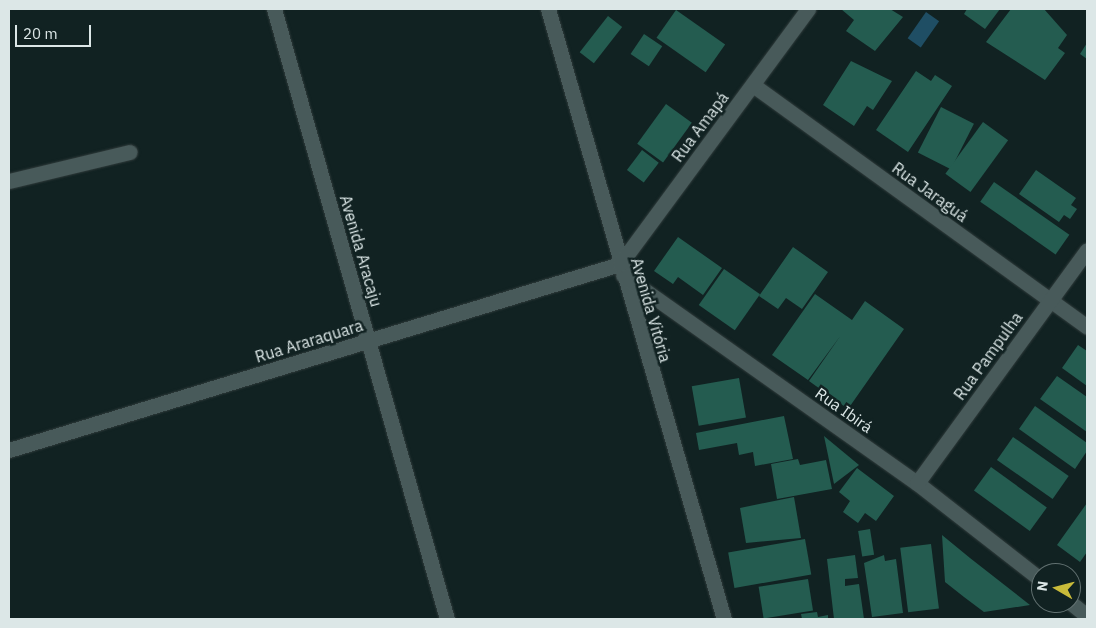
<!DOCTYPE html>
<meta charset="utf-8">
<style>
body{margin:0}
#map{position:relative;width:1096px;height:628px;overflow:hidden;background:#122;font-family:"IBM Plex Sans",sans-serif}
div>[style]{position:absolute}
.water>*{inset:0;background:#1f4e64;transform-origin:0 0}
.building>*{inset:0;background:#245c50;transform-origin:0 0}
.roads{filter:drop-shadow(0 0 1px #303b3b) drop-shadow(0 0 1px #303b3b)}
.street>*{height:15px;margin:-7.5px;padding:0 7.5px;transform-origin:7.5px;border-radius:7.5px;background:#485a5a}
span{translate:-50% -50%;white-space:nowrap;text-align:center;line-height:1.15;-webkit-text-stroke:5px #122;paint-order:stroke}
.street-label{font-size:16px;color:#dce7e7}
.frame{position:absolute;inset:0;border:10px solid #dce7e7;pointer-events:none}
.north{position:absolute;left:1031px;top:563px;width:50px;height:50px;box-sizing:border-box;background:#122;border:1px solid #627171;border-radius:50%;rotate:278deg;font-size:14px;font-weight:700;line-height:20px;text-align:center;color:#dce7e7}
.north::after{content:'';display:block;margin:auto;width:18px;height:22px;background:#c9bb3a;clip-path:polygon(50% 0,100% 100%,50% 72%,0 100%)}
.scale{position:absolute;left:15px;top:25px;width:76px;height:22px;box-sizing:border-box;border:2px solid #dce7e7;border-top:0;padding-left:6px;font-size:15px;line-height:18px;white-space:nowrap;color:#dce7e7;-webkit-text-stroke:4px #122;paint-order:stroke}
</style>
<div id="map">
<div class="water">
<i style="left:926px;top:12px;width:16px;height:32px;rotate:35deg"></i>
</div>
<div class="building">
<i style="clip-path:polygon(841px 9px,890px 9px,903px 17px,875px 51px,846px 31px,854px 20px)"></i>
<i style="clip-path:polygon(967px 9px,1000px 9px,985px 29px,964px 14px)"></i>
<i style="clip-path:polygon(1011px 9px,1044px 9px,1067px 35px,1058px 48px,1065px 53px,1045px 80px,986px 42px)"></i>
<i style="left:676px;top:10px;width:60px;height:34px;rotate:35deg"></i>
<i style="left:608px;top:16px;width:18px;height:46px;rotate:38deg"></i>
<i style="left:644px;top:34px;width:22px;height:24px;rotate:34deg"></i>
<i style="clip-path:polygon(1087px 43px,1087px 59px,1080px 54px)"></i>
<i style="clip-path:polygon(851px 61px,892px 81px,873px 110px,867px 106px,854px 126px,823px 105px)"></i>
<i style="clip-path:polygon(916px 71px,931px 81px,935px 75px,952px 86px,908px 152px,876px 130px)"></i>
<i style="left:666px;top:104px;width:32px;height:49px;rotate:36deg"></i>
<i style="left:941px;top:107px;width:37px;height:51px;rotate:27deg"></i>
<i style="left:983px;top:122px;width:31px;height:64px;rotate:36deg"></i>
<i style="left:642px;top:150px;width:21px;height:25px;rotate:37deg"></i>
<i style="clip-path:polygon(1036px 170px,1076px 198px,1071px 205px,1077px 209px,1070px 219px,1064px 215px,1059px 222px,1019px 194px)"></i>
<i style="left:994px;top:182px;width:92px;height:24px;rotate:35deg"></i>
<i style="clip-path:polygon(678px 237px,722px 268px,703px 295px,678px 277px,673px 284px,654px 271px)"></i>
<i style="clip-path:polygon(793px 247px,828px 272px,802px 309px,786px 298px,778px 309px,759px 296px)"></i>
<i style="left:724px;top:269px;width:44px;height:44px;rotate:35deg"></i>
<i style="clip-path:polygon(815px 294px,852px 320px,865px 301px,904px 329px,848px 409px,809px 381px,841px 335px,808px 380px,772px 355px)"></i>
<i style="clip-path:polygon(1078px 345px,1087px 351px,1087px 386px,1062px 368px)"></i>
<i style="clip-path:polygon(1057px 376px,1087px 397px,1087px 432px,1040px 399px)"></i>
<i style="left:739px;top:378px;width:40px;height:48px;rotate:80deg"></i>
<i style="clip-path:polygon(1035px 406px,1087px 443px,1087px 451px,1075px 469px,1019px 429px)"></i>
<i style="clip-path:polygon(784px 416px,793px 459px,755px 466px,753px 452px,739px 455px,737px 443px,699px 450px,696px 433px)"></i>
<i style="clip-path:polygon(824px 436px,859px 465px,834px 484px)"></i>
<i style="left:1013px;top:437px;width:68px;height:28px;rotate:35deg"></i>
<i style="clip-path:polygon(798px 459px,800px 465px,826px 460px,832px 489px,777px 499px,771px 464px)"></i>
<i style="left:991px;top:467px;width:69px;height:29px;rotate:36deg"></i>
<i style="clip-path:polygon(857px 468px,894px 496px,876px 521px,865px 513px,858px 523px,843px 512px,850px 501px,839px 492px)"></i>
<i style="clip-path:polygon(794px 497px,801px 538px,746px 543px,740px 508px)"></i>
<i style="clip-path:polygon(1087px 503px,1087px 552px,1080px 562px,1057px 545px)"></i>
<i style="left:870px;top:529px;width:26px;height:12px;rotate:81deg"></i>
<i style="clip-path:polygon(942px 535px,970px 558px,1030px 605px,984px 612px,964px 597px,945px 582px)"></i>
<i style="left:805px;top:539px;width:36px;height:78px;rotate:80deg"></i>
<i style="left:931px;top:544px;width:65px;height:31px;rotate:83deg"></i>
<i style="clip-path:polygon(855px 555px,858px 578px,845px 579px,845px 586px,859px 584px,864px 619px,834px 619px,827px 559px)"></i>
<i style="clip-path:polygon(884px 555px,885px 561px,896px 559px,903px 613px,872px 617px,864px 563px)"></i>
<i style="left:808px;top:579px;width:32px;height:50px;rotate:81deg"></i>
<i style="clip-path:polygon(817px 612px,818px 617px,828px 615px,828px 619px,802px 619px,801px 614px)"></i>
</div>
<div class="roads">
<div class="street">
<i style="left:274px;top:9px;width:634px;rotate:74.17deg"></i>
<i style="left:548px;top:9px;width:635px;rotate:73.91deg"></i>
<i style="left:753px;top:85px;width:412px;rotate:35.9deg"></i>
<i style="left:9px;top:181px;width:124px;rotate:-13.5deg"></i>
<i style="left:623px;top:275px;width:360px;rotate:35.3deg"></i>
<i style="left:917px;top:483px;width:157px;rotate:38deg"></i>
<i style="left:9px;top:450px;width:639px;rotate:-16.93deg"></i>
<i style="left:620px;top:264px;width:317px;rotate:-53.6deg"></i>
<i style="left:917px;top:483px;width:288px;rotate:-53.9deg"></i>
<i style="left:1071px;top:603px;width:21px;rotate:39deg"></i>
</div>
</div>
<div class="street-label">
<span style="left:700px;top:127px;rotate:-53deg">Rua Amapá</span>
<span style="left:930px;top:192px;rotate:36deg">Rua Jaraguá</span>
<span style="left:361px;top:251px;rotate:74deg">Avenida Aracaju</span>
<span style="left:651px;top:310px;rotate:74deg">Avenida Vitória</span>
<span style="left:309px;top:341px;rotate:-17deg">Rua Araraquara</span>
<span style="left:988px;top:356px;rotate:-54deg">Rua Pampulha</span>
<span style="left:844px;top:410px;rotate:35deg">Rua Ibirá</span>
</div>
<div class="frame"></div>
<div class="north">N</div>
<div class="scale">20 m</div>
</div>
